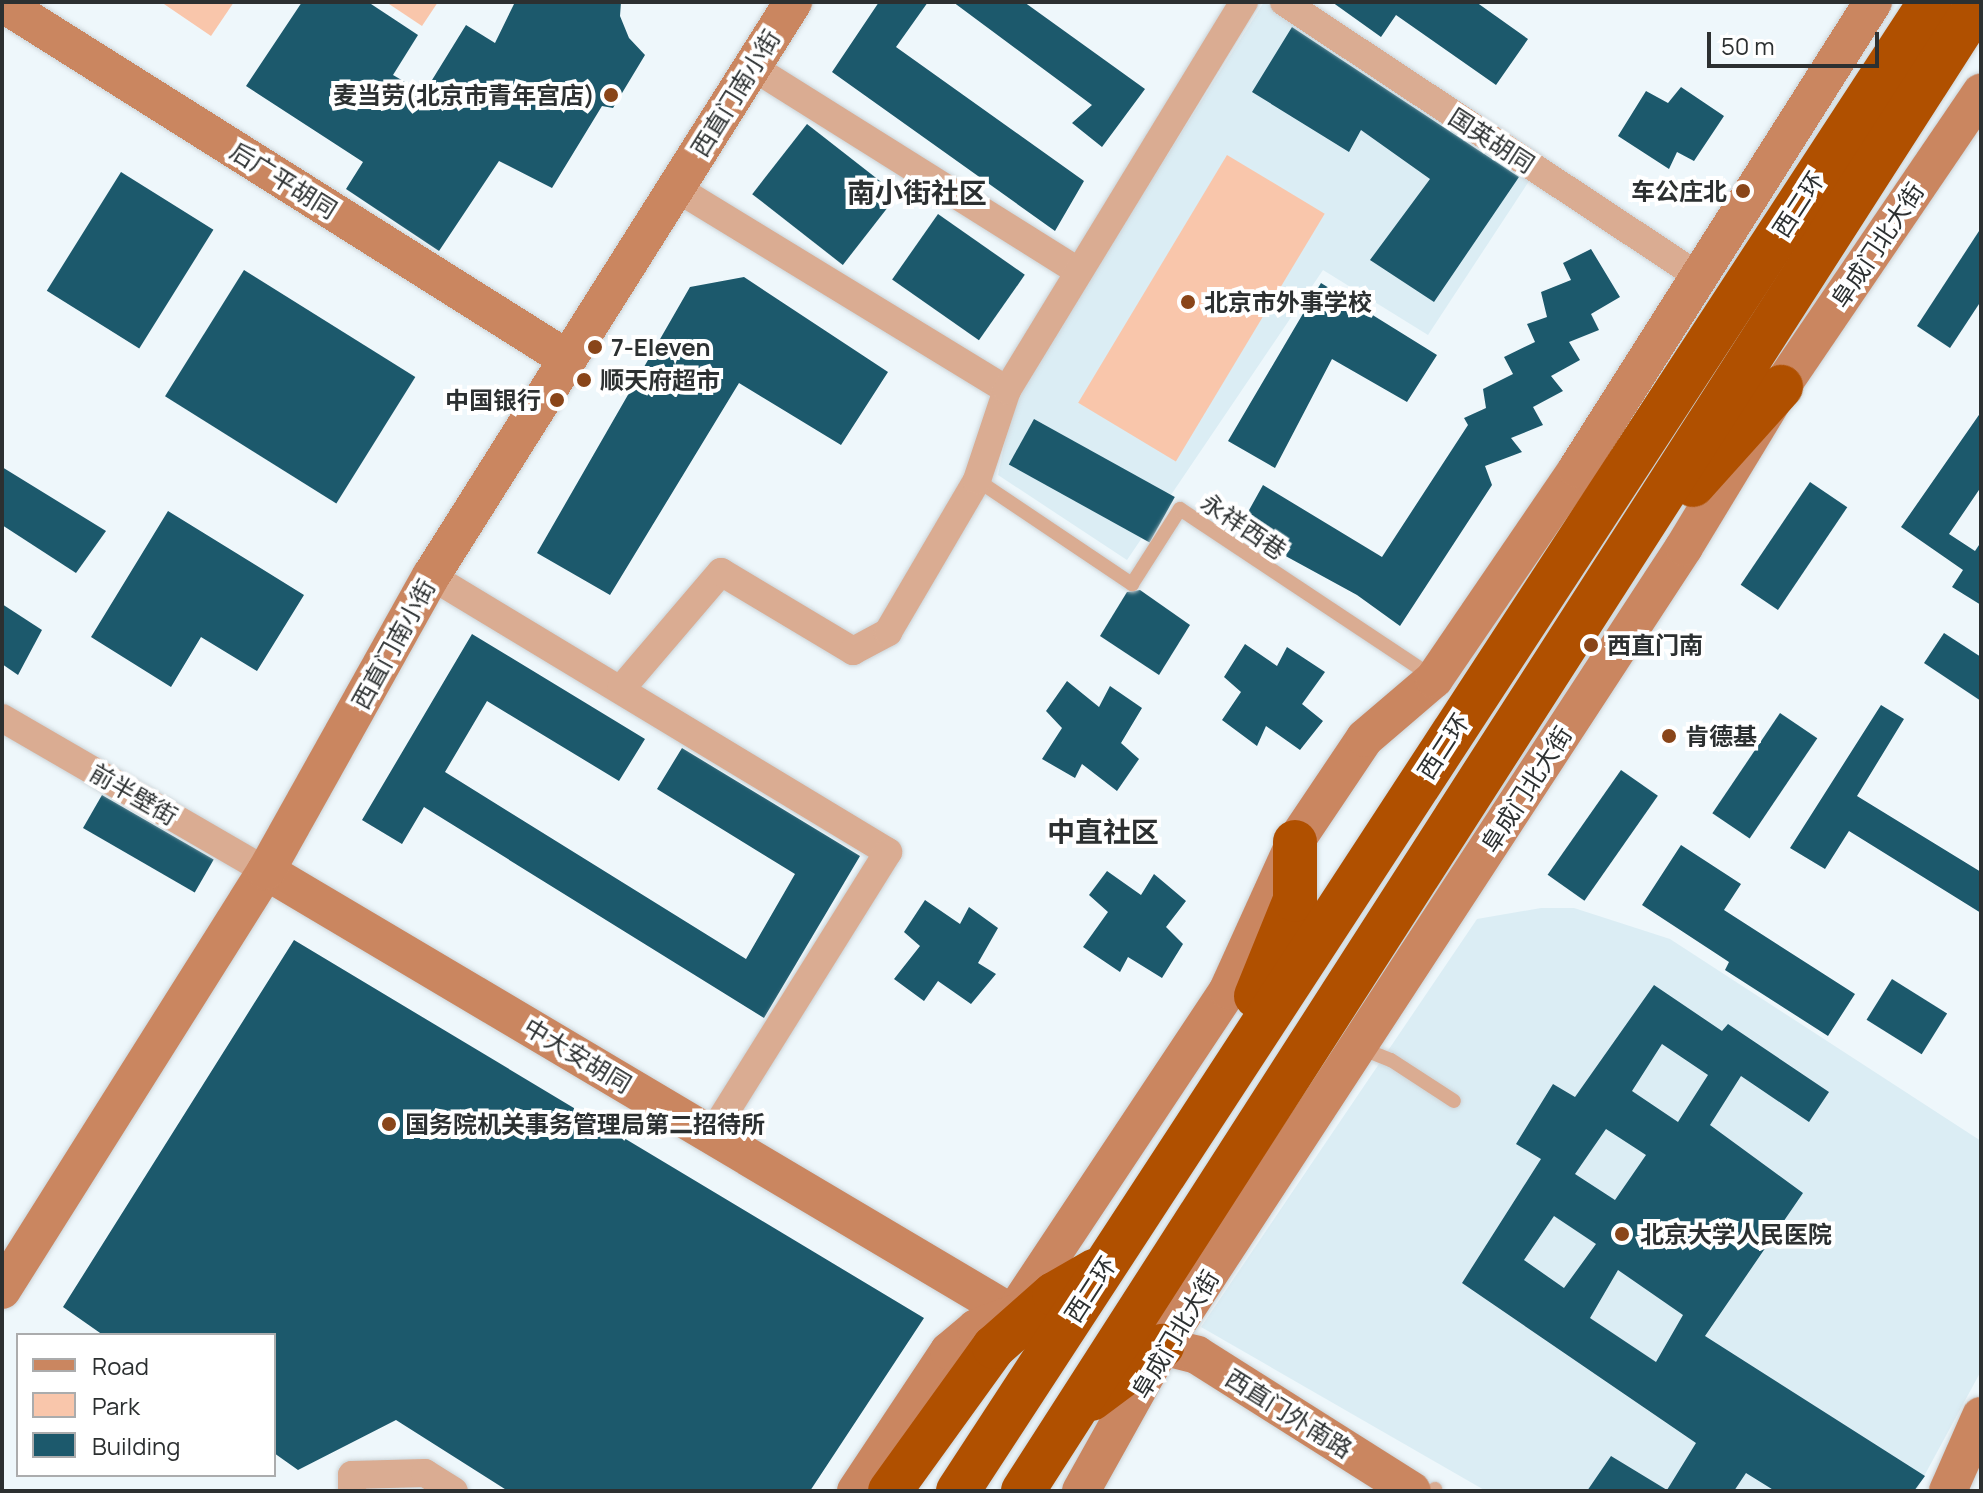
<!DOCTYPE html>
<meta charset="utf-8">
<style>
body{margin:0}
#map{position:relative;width:1983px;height:1493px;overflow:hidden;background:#eef7fb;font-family:Manrope,"Noto Sans SC",sans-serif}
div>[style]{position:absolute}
.built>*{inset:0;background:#dbedf4}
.green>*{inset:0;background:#f9c6ab;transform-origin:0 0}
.building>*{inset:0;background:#1c596c;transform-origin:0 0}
.roads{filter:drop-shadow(0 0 2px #cbd3d7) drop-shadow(0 0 2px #cbd3d7)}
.lane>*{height:14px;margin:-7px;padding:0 7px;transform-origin:7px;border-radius:7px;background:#daac92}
.street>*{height:28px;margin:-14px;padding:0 14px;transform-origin:14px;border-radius:14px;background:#daac92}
.secondary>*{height:38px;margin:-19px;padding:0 19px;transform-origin:19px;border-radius:19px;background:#ca8660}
.highway>*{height:44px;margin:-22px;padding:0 22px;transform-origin:22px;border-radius:22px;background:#b05000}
.dots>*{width:22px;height:22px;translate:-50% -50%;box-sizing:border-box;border:4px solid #fff;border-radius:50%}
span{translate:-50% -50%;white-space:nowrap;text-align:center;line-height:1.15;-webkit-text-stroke:8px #fff;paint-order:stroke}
.street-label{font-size:24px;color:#2c3031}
.poi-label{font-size:24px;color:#2c3031;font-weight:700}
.right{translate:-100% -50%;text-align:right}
.left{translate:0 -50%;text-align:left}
.quarter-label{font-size:28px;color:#2c3031;font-weight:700}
.frame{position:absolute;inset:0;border:4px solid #2c3031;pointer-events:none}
.legend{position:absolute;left:16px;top:1333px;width:260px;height:144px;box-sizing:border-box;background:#fff;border:2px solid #abacad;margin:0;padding:10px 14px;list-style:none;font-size:24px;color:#2c3031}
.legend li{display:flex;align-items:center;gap:16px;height:40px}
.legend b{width:40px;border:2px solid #abacad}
.scale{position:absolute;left:1707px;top:32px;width:172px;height:36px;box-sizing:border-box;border:4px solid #2c3031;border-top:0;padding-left:10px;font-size:24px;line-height:28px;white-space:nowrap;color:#2c3031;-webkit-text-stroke:6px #fff;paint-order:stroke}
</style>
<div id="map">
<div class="built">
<i style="clip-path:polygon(1264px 2px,1533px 175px,1428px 335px,1323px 270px,1127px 560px,998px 475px,1014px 398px)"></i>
<i style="clip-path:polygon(1541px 908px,1574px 908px,1670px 939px,1981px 1141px,1981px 1371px,1916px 1491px,1486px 1491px,1201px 1327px,1477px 919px)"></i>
</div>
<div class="green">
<i style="clip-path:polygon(161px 2px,234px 2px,211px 36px)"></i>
<i style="clip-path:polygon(386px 2px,438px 2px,422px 26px)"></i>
<i style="left:1227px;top:155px;width:114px;height:289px;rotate:31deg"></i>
</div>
<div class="building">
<i style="clip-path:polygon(302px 2px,368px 2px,418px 35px,393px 75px,424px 93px,466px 25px,495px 43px,515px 2px,621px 2px,620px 16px,629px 38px,645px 55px,613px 108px,602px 106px,552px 188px,499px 161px,439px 251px,346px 189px,363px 162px,246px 86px)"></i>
<i style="clip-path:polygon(879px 2px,928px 2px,896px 47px,1084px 181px,1055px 231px,832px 72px)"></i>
<i style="clip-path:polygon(953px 2px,1024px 2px,1145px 89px,1102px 147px,1072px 123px,1092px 105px)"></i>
<i style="clip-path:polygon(1332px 2px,1476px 2px,1528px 39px,1496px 85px,1396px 15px,1381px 37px)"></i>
<i style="clip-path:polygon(1292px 27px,1519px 177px,1434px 302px,1370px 260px,1430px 179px,1361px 130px,1349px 152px,1252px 92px)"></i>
<i style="clip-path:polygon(1681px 87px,1724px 116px,1694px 161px,1677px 152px,1669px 169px,1618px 136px,1646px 91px,1668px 103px)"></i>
<i style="left:807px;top:124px;width:115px;height:89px;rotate:38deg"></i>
<i style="left:121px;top:172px;width:109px;height:140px;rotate:32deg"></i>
<i style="left:938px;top:214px;width:106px;height:80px;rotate:35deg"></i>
<i style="clip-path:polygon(1981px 228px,1981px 301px,1950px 348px,1917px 326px)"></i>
<i style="clip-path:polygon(1591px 249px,1620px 297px,1591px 314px,1599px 330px,1569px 342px,1580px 360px,1551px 376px,1563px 391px,1533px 407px,1543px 425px,1511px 438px,1522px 452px,1485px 466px,1492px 485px,1400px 626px,1357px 595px,1238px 530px,1263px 485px,1382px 557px,1468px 425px,1464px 418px,1486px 408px,1483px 389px,1513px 374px,1504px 357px,1535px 342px,1527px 324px,1547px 317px,1541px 292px,1571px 280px,1563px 263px)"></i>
<i style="left:244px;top:270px;width:202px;height:149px;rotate:32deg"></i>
<i style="clip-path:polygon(744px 277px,888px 372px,841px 445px,739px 383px,610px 595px,537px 553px,690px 287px)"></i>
<i style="clip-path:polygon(1321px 283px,1437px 355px,1407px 402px,1332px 359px,1275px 468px,1228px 441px)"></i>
<i style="clip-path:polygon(1981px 412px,1981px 487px,1949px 534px,1975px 551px,1981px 542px,1981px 605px,1952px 587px,1963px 570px,1901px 527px)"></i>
<i style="left:1034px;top:419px;width:161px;height:52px;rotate:29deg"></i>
<i style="clip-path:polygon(2px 467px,106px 531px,76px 573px,2px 525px)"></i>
<i style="left:1810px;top:482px;width:45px;height:124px;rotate:34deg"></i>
<i style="clip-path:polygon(168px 511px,304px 595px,257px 671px,201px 637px,171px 687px,91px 637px)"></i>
<i style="clip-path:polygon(1140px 590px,1190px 625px,1159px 675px,1100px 636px,1127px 592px)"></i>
<i style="clip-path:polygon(2px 604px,42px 630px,18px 675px,2px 664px)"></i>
<i style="clip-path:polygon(1944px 633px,1981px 657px,1981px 701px,1924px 663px)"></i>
<i style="clip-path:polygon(472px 634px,645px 739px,619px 781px,487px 701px,445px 772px,746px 959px,795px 874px,657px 789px,682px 748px,860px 856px,764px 1018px,424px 807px,402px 844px,362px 820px)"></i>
<i style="clip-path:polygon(1245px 644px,1277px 666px,1287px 647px,1325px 672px,1302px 704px,1323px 721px,1300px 750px,1266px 726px,1257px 746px,1222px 720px,1241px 692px,1224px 677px)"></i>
<i style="clip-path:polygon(1067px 681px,1099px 707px,1110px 686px,1142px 708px,1121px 743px,1139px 759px,1117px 791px,1082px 764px,1075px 778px,1042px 759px,1062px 728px,1046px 711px)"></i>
<i style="clip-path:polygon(1881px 705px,1904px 719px,1857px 796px,1981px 872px,1981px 913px,1849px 831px,1825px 869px,1790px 848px)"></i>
<i style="left:1780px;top:713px;width:45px;height:121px;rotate:34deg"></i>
<i style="left:1621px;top:770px;width:45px;height:128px;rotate:35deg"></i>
<i style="left:102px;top:795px;width:129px;height:38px;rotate:30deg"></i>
<i style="clip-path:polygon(1681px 845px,1741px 884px,1724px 910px,1855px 994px,1828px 1036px,1725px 970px,1729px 962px,1642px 905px)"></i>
<i style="clip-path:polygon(1107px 871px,1141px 895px,1154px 874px,1186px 901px,1166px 927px,1183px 944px,1162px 978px,1128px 957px,1120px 972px,1083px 947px,1108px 912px,1089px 895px)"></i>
<i style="clip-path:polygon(925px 900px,960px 924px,969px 907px,998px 928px,978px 963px,996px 974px,971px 1004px,938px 981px,924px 1001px,894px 979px,920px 946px,904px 932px)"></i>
<i style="clip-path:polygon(294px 940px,924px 1318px,810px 1491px,508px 1491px,396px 1420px,298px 1470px,274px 1453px,274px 1335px,103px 1335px,63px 1307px)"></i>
<i style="left:1892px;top:979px;width:65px;height:48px;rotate:32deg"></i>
<i style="clip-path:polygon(evenodd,1654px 985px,1722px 1031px,1728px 1024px,1829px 1092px,1809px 1122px,1741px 1076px,1710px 1125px,1803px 1193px,1705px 1336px,1925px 1476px,1914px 1491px,1775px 1491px,1746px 1473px,1734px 1491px,1587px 1491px,1611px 1456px,1667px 1490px,1696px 1443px,1462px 1283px,1541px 1159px,1516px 1144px,1553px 1084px,1575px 1097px,1654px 985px,1662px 1044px,1708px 1075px,1678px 1122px,1632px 1091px,1662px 1044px,1654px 985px,1606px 1129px,1646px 1155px,1615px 1200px,1575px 1174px,1606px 1129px,1654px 985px,1554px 1216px,1596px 1244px,1564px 1288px,1524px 1260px,1554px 1216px,1654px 985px,1618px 1270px,1683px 1315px,1656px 1362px,1590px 1318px,1618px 1270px)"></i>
</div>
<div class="roads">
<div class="lane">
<i style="left:977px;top:480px;width:187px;rotate:33.9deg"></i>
<i style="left:1132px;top:584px;width:89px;rotate:-57.4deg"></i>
<i style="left:1180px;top:509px;width:305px;rotate:33.6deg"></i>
<i style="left:1358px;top:1047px;width:35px;rotate:22deg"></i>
<i style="left:1391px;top:1060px;width:75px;rotate:33.1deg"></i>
<i style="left:1433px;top:1491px;width:3px;rotate:-45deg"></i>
</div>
<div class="street">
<i style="left:1284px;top:2px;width:499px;rotate:33.5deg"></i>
<i style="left:751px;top:66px;width:387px;rotate:32.1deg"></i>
<i style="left:676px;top:188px;width:388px;rotate:31.4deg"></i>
<i style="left:431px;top:576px;width:534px;rotate:31.13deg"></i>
<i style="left:888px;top:852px;width:332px;rotate:122deg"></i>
<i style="left:621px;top:689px;width:154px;rotate:-49.5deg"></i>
<i style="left:721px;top:572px;width:154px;rotate:30.9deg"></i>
<i style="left:853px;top:651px;width:40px;rotate:-28deg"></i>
<i style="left:888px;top:632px;width:176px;rotate:-59.6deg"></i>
<i style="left:977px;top:480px;width:95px;rotate:-71.6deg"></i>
<i style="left:1007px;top:390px;width:455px;rotate:-58.6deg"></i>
<i style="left:2px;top:718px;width:305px;rotate:30.1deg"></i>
<i style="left:352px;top:1491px;width:16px;rotate:-90deg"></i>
<i style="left:352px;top:1475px;width:73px;rotate:-1.6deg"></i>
<i style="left:425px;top:1473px;width:34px;rotate:32deg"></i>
</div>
<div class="secondary">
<i style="left:2px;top:3px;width:666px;rotate:32.19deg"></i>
<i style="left:266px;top:871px;width:868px;rotate:30.67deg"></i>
<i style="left:2px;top:1290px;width:495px;rotate:-57.8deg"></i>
<i style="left:266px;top:871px;width:338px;rotate:-60.8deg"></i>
<i style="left:431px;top:576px;width:679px;rotate:-57.76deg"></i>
<i style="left:1005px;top:1326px;width:403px;rotate:-56.4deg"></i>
<i style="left:1228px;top:990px;width:162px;rotate:-65.6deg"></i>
<i style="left:1295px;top:842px;width:125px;rotate:-56.1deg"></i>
<i style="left:1365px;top:738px;width:91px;rotate:-40.5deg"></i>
<i style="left:1434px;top:679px;width:254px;rotate:-55.7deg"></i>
<i style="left:1577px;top:469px;width:553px;rotate:-57.63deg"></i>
<i style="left:1162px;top:1346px;width:36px;rotate:14deg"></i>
<i style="left:1197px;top:1355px;width:254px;rotate:32.3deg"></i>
<i style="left:856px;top:1491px;width:168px;rotate:-56.4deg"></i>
<i style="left:949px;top:1351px;width:35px;rotate:-40deg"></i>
<i style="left:976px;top:1328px;width:40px;rotate:-21deg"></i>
<i style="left:1081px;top:1491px;width:166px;rotate:-60.8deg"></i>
<i style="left:1162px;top:1346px;width:954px;rotate:-56.84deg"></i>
<i style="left:1684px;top:547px;width:187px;rotate:-58.8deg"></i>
<i style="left:1781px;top:387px;width:356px;rotate:-55.8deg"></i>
<i style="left:1948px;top:1491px;width:82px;rotate:-66.3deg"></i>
</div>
<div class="highway">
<i style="left:1693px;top:485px;width:132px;rotate:-48.1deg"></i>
<i style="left:1256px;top:996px;width:104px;rotate:-67.9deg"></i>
<i style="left:1295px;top:900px;width:58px;rotate:-90deg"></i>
<i style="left:1091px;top:1399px;width:89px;rotate:-36.7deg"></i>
<i style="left:890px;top:1491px;width:178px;rotate:-54.2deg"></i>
<i style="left:994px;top:1347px;width:80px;rotate:-41.5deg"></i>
<i style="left:1054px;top:1294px;width:48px;rotate:-29.7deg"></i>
<i style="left:958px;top:1491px;width:1778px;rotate:-56.86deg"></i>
<i style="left:1023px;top:1491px;width:1769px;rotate:-57.3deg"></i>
</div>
</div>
<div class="dots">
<i style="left:611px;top:95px;background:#894519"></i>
<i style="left:1743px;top:191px;background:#894519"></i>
<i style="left:1188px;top:302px;background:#894519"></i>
<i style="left:595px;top:347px;background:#894519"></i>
<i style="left:584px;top:380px;background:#894519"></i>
<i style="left:557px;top:400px;background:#894519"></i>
<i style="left:1591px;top:645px;background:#894519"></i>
<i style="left:1669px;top:736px;background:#894519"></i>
<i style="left:389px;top:1124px;background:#894519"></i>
<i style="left:1622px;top:1234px;background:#894519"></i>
</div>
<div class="street-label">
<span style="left:735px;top:93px;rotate:-58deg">西直门南小街</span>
<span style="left:1492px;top:140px;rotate:33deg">国英胡同</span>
<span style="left:284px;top:180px;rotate:32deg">后广平胡同</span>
<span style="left:1798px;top:204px;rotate:-57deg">西二环</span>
<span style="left:1877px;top:245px;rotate:-56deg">阜成门北大街</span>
<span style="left:1244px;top:526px;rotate:34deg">永祥西巷</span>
<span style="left:393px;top:644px;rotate:-61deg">西直门南小街</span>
<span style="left:1443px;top:746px;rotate:-57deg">西二环</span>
<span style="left:1526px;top:789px;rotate:-57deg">阜成门北大街</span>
<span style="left:134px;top:794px;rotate:30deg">前半壁街</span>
<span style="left:578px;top:1055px;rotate:31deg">中大安胡同</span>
<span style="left:1090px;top:1289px;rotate:-57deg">西二环</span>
<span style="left:1175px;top:1334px;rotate:-59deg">阜成门北大街</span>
<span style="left:1289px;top:1413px;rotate:32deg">西直门外南路</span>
</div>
<div class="poi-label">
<span class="right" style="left:595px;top:95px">麦当劳(北京市青年宫店)</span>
<span class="right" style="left:1727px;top:191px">车公庄北</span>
<span class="left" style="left:1204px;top:302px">北京市外事学校</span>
<span class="left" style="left:611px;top:347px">7-Eleven</span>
<span class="left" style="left:600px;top:380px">顺天府超市</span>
<span class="right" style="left:541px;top:400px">中国银行</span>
<span class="left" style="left:1607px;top:645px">西直门南</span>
<span class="left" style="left:1685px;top:736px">肯德基</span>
<span class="left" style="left:405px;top:1124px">国务院机关事务管理局第二招待所</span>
<span class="left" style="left:1640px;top:1234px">北京大学人民医院</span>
</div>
<div class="quarter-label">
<span style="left:917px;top:192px">南小街社区</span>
<span style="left:1103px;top:831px">中直社区</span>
</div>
<div class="frame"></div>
<ul class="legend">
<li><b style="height:10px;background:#ca8660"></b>Road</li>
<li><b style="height:22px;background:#f9c6ab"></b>Park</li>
<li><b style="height:22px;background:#1c596c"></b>Building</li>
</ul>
<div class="scale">50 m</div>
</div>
